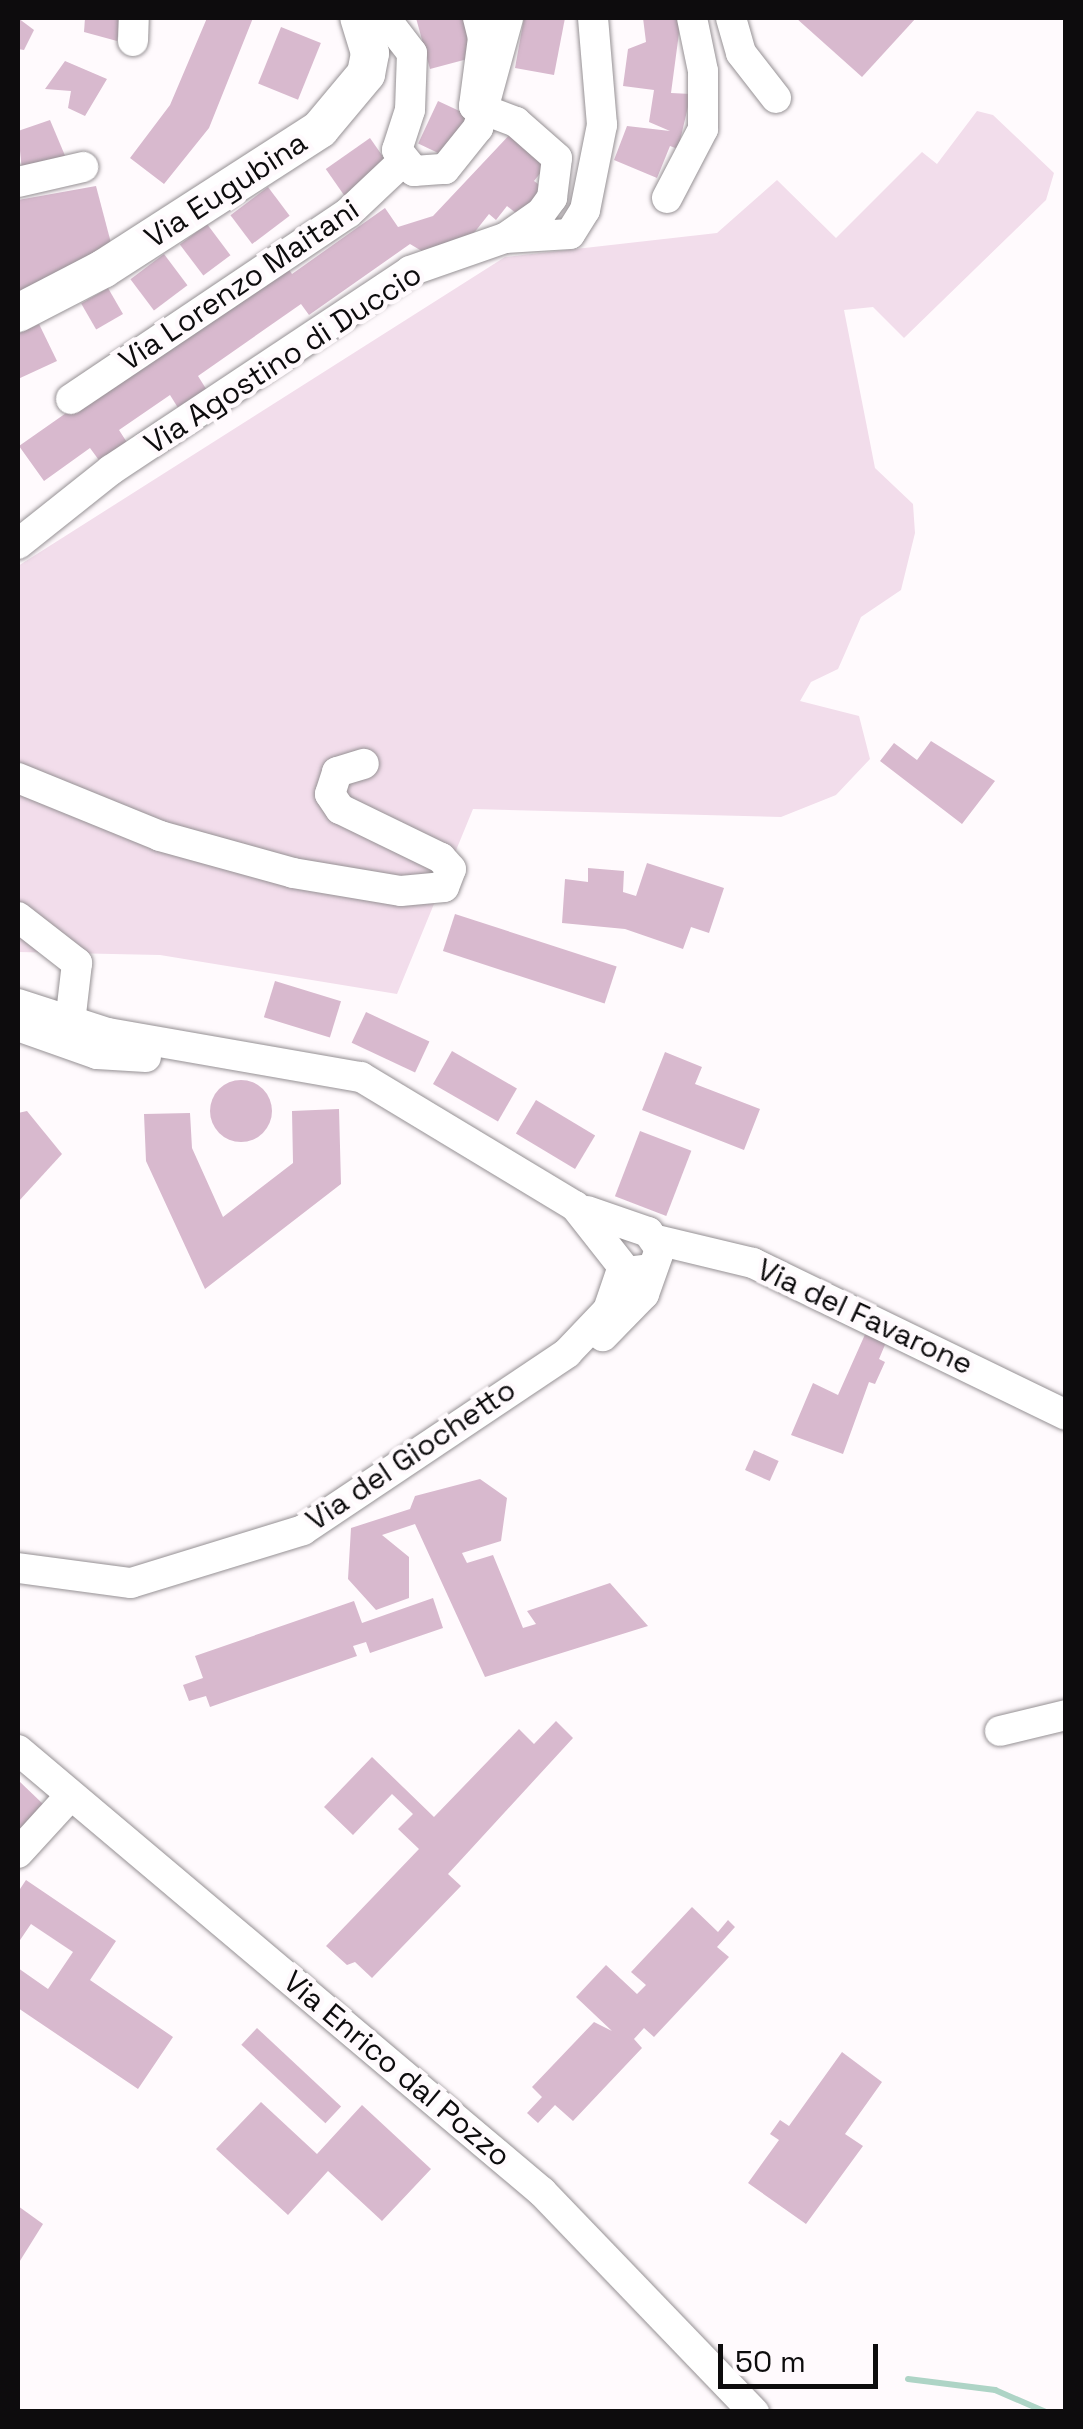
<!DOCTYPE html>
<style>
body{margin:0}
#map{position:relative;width:1083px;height:2429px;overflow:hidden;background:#fffafd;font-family:"Space Grotesk",sans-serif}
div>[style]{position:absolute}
.green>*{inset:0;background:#f2ddeb}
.stream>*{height:6px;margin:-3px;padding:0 3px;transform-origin:3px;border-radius:3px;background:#aed4c6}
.building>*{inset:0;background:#d8b9ce;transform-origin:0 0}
.round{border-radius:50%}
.roads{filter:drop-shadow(0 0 2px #969194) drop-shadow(0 0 2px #969194)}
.minor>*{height:30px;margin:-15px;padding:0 15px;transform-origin:15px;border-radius:15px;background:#fff}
.major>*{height:38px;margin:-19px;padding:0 19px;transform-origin:19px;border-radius:19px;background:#fff}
span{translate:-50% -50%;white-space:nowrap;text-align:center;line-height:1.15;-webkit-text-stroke:9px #fffafd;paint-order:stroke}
.street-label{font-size:30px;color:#0d0c0d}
.frame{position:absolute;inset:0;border:20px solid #0d0c0d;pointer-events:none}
.scale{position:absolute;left:718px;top:2344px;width:160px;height:45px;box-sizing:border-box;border:5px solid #0d0c0d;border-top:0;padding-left:12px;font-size:30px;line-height:35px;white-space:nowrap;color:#0d0c0d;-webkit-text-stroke:8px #fffafd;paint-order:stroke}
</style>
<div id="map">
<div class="green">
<i style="clip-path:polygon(977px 111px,993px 115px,1054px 173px,1046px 200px,904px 338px,873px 307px,844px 310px,875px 468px,913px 504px,915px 533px,901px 590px,861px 617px,838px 669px,811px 682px,800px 701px,859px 716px,870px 759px,836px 795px,781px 817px,473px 809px,397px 994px,160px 955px,18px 952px,18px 566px,505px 257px,717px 233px,777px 180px,836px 238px,922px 152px,937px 164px)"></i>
</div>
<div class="stream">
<i style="left:908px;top:2379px;width:88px;rotate:7.2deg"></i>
<i style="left:995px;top:2390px;width:56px;rotate:23.3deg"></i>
</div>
<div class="building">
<i style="clip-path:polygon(18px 18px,34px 30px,24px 50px,18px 49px)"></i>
<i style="clip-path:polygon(85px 18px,121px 18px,117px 41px,84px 32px)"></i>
<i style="clip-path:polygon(207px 18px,253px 18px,209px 128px,164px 184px,130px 158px,170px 105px)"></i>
<i style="clip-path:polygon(416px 18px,465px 18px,475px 57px,430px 69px)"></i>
<i style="clip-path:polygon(524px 18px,565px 18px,554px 75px,515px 68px)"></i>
<i style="clip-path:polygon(643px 18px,681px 18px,671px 93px,691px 94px,678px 149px,670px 146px,657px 178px,614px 160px,627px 126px,670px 131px,649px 122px,654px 90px,623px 86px,628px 49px,646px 42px)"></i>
<i style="clip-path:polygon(796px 18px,916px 18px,862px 77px)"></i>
<i style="left:281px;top:27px;width:43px;height:61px;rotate:22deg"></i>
<i style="clip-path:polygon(65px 61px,107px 79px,85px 116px,68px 108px,71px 91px,45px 89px)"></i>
<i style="left:438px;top:101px;width:35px;height:47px;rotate:25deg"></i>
<i style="clip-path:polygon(50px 120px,66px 158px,22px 171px,18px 131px)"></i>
<i style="clip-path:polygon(513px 131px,550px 161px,534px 181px,545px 189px,522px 218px,507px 206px,496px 220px,489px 214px,466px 243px,430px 256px,410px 244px,309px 315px,301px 304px,198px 376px,208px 392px,180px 411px,170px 395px,119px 430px,128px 444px,101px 463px,90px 448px,44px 481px,19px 446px,283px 261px,292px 274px,385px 208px,398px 227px,433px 216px)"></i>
<i style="left:370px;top:138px;width:35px;height:54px;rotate:55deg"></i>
<i style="clip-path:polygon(96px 186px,111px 243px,18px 294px,18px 200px)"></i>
<i style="left:268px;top:187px;width:36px;height:47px;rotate:53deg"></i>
<i style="left:207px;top:224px;width:39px;height:34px;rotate:53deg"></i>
<i style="left:164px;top:254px;width:39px;height:42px;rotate:53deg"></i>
<i style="left:108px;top:288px;width:30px;height:31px;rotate:60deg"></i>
<i style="clip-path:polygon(39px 324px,57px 361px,18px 379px,18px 334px)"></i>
<i style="clip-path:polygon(931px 741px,995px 781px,962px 824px,880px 761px,894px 743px,917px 760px)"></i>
<i style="clip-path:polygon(647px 863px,724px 888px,709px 933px,691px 927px,683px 949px,625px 929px,562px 923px,565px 879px,588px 882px,588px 868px,624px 871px,623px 892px,636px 896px)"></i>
<i style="left:455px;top:914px;width:170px;height:39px;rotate:18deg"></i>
<i style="left:275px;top:981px;width:69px;height:38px;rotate:17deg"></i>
<i style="left:366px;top:1012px;width:70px;height:34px;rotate:25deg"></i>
<i style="left:452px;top:1051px;width:75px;height:38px;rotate:30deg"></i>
<i style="clip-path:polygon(665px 1052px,702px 1067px,695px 1084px,760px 1109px,744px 1150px,642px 1110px)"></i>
<i class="round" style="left:210px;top:1080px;width:62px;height:62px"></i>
<i style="left:536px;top:1100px;width:69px;height:39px;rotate:31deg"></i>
<i style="clip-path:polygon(339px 1109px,341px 1184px,205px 1289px,146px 1161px,144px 1114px,190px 1113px,192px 1148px,223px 1217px,293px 1163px,292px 1111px)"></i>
<i style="clip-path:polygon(27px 1111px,62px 1154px,18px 1202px,18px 1113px)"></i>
<i style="left:640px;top:1131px;width:55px;height:70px;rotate:21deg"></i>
<i style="clip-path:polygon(867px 1330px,887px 1340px,879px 1359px,885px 1362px,875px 1384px,869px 1382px,843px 1454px,791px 1435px,813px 1383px,838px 1395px)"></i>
<i style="left:754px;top:1450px;width:27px;height:22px;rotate:24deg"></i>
<i style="clip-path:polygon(480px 1479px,507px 1498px,501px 1541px,462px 1553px,467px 1563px,493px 1555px,523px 1628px,536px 1624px,527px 1611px,610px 1583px,648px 1626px,485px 1677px,415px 1524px,382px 1535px,409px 1557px,409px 1598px,376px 1610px,348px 1579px,351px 1528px,410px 1509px,415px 1496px)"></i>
<i style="clip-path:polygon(433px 1598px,443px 1628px,370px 1653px,366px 1642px,353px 1646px,357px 1656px,210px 1707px,206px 1696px,189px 1701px,183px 1685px,203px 1678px,195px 1656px,354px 1601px,362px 1623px)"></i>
<i style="clip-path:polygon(556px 1721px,573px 1738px,448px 1874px,461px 1886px,372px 1978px,355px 1962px,347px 1965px,326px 1946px,419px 1849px,398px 1829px,413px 1814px,392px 1794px,353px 1835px,324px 1807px,372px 1757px,434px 1817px,519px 1729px,534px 1744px)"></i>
<i style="clip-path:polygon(18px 1780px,44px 1805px,18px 1833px)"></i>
<i style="clip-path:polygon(26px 1880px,116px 1941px,90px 1980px,173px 2037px,138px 2089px,18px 2008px,18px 1968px,48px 1989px,73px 1952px,31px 1924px,18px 1943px,18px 1892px)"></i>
<i style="clip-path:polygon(692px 1907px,718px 1932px,728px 1920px,735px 1927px,717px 1947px,729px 1957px,654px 2037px,644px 2028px,634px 2039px,642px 2048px,573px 2121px,555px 2105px,538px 2123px,527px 2113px,542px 2097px,532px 2087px,594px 2022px,612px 2031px,576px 1997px,606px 1965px,637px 1994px,646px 1985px,631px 1972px)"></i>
<i style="left:257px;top:2028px;width:115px;height:23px;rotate:43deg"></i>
<i style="clip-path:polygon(842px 2052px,882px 2082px,845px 2134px,863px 2146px,806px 2224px,748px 2183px,779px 2140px,770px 2134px,780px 2120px,789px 2126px)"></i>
<i style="clip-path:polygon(261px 2102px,317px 2154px,362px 2105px,431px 2169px,382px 2221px,328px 2171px,288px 2215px,216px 2149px)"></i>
<i style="clip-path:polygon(18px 2206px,43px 2224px,18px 2264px)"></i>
</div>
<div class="roads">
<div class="minor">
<i style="left:385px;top:18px;width:44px;rotate:52.4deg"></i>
<i style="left:412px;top:53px;width:57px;rotate:92deg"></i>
<i style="left:410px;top:110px;width:42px;rotate:108deg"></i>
<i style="left:397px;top:150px;width:27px;rotate:51deg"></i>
<i style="left:414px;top:171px;width:31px;rotate:-4deg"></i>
<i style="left:445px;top:169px;width:53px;rotate:-51.2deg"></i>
<i style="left:478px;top:128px;width:114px;rotate:-74.7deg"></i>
<i style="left:731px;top:18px;width:36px;rotate:74deg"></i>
<i style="left:741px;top:53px;width:57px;rotate:52.1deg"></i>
<i style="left:133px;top:41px;width:23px;rotate:-88deg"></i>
<i style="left:18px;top:182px;width:67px;rotate:-13deg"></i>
<i style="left:667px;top:198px;width:78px;rotate:-62.4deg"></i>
<i style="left:703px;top:129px;width:58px;rotate:-90deg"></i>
<i style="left:703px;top:71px;width:54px;rotate:-101.7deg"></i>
<i style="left:505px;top:238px;width:65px;rotate:-3.5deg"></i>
<i style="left:570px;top:234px;width:28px;rotate:-58deg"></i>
<i style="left:585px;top:210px;width:87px;rotate:-78.7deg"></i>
<i style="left:602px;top:125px;width:107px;rotate:-94.8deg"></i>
<i style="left:71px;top:399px;width:334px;rotate:-33.9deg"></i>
<i style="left:348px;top:213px;width:71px;rotate:-43.3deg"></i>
<i style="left:18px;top:544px;width:119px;rotate:-38.5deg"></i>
<i style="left:111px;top:470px;width:359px;rotate:-33.6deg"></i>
<i style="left:410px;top:271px;width:101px;rotate:-19.2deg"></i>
<i style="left:505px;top:238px;width:44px;rotate:-34.8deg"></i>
<i style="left:541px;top:213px;width:19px;rotate:-54deg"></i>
<i style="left:552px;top:198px;width:40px;rotate:-82.9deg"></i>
<i style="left:557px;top:158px;width:55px;rotate:-138.7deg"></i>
<i style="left:516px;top:122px;width:45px;rotate:-159.1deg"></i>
<i style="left:474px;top:106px;width:69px;rotate:-82.5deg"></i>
<i style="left:483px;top:38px;width:21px;rotate:-104deg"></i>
<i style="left:18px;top:778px;width:153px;rotate:22.2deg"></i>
<i style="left:160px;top:836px;width:138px;rotate:15.5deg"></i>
<i style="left:293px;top:873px;width:109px;rotate:9.5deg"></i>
<i style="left:401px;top:891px;width:43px;rotate:-5.3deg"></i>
<i style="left:444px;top:887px;width:19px;rotate:-69deg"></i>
<i style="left:451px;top:869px;width:15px;rotate:-132deg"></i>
<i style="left:441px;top:858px;width:112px;rotate:-154.1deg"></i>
<i style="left:340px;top:809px;width:18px;rotate:-124deg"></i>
<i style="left:330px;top:794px;width:23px;rotate:-72deg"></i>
<i style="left:337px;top:772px;width:28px;rotate:-17deg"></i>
<i style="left:18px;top:917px;width:75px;rotate:37.9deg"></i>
<i style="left:77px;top:963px;width:60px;rotate:96.7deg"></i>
<i style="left:18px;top:1004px;width:95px;rotate:17.9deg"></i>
<i style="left:108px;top:1033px;width:257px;rotate:9.9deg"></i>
<i style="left:361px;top:1077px;width:250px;rotate:31.1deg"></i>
<i style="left:575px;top:1206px;width:84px;rotate:51.8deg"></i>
<i style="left:627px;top:1272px;width:25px;rotate:-7deg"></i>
<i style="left:18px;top:1026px;width:84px;rotate:19.5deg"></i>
<i style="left:97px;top:1054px;width:49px;rotate:3.5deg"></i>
<i style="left:587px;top:1211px;width:65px;rotate:19deg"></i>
<i style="left:648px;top:1232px;width:21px;rotate:55deg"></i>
<i style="left:660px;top:1249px;width:48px;rotate:109.6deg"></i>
<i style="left:644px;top:1294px;width:59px;rotate:134.3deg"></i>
<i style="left:657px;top:1240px;width:99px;rotate:13.5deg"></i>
<i style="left:753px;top:1263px;width:348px;rotate:25.9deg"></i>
<i style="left:18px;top:1568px;width:114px;rotate:7.6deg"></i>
<i style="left:131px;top:1583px;width:180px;rotate:-17.1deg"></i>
<i style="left:303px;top:1530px;width:318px;rotate:-33.8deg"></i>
<i style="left:567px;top:1353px;width:59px;rotate:-46.4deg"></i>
<i style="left:608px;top:1310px;width:43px;rotate:-71.1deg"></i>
<i style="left:1000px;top:1731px;width:68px;rotate:-13.6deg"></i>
<i style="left:18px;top:1750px;width:686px;rotate:40.15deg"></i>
<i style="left:542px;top:2192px;width:306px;rotate:46.1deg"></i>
<i style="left:18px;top:1853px;width:77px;rotate:-47.6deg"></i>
</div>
<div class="major">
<i style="left:18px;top:313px;width:96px;rotate:-27.4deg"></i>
<i style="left:103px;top:269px;width:258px;rotate:-32.8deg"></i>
<i style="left:320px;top:129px;width:72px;rotate:-50.1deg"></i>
<i style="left:366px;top:74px;width:21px;rotate:-79deg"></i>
<i style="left:370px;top:53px;width:37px;rotate:-107deg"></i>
</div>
</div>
<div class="street-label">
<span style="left:226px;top:190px;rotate:-33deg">Via Eugubina</span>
<span style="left:239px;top:285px;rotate:-34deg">Via Lorenzo Maitani</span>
<span style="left:283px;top:359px;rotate:-33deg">Via Agostino di Duccio</span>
<span style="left:865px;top:1317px;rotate:25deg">Via del Favarone</span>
<span style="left:411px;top:1455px;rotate:-34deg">Via del Giochetto</span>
<span style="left:397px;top:2069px;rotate:40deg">Via Enrico dal Pozzo</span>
</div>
<div class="frame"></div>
<div class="scale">50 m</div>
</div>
